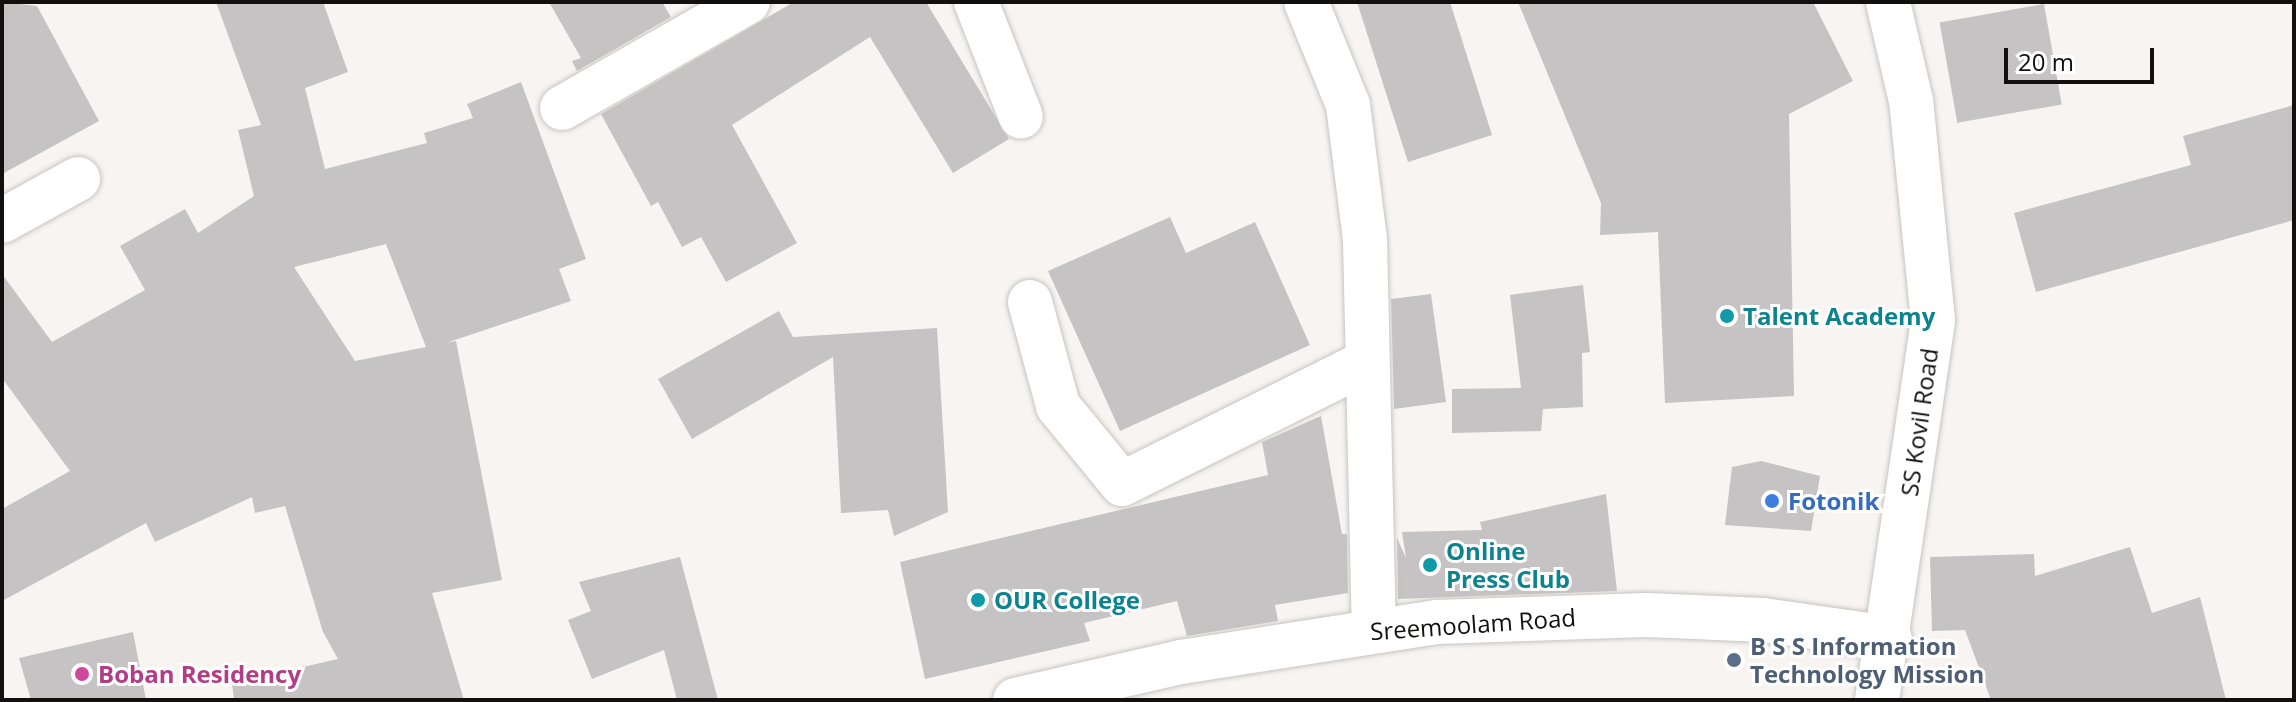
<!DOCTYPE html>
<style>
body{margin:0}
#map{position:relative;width:2296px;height:702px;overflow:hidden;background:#f7f4f1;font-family:"Open Sans",sans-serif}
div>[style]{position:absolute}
.building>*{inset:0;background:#c6c3c5;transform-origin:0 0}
.roads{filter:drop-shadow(0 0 2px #c7c4c1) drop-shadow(0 0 2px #c7c4c1)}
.minor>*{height:44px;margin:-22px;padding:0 22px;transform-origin:22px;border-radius:22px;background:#fff}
.dots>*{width:22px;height:22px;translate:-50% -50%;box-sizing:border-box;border:4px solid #fff;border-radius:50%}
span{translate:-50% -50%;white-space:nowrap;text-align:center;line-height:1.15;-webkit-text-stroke:6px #fff;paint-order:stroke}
.culture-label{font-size:24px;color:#0d838f;font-weight:700}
.left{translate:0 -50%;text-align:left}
.street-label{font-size:24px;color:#11100f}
.shop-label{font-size:24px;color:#366cbe;font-weight:700}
.service-label{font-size:24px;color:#4e5e75;font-weight:700}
.hotel-label{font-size:24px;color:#b23c85;font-weight:700}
.frame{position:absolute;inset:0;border:4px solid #11100f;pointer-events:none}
.scale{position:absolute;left:2004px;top:48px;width:150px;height:36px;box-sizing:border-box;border:4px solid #11100f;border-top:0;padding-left:10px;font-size:24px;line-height:28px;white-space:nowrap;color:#11100f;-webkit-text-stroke:6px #fff;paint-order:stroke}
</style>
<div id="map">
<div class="building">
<i style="clip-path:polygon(2px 2px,37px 6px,99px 121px,2px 174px)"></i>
<i style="clip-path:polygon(evenodd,216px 2px,323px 2px,348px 72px,305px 88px,325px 169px,427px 143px,424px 133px,473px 118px,467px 104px,521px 82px,586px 259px,559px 269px,571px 301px,446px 343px,456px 341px,502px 580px,432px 593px,464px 700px,234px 700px,232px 683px,338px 659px,323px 632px,285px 506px,255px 513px,252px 497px,155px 542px,146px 523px,2px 601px,2px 509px,70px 471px,2px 378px,2px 274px,52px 342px,145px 290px,120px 246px,185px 209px,198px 233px,254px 196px,238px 130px,261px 125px,216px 2px,386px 244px,426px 347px,355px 361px,294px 267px,386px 244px)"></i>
<i style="clip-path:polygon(549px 2px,662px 2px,671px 17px,577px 71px,572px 61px,581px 58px)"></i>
<i style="clip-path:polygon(794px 2px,926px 2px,1009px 139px,953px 173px,870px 37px,732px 125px,797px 243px,726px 282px,701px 237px,682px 247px,658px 202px,651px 206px,601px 114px)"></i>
<i style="clip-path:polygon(1357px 2px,1450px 2px,1492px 135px,1408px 162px)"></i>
<i style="clip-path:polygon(1518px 2px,1813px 2px,1853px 81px,1789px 114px,1794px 396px,1665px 403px,1658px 232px,1600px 235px,1601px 203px)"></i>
<i style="left:2044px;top:4px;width:102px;height:106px;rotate:80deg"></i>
<i style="clip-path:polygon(2294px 105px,2294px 220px,2036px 292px,2014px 213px,2191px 165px,2183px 136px)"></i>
<i style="clip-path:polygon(1170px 217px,1186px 253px,1255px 222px,1310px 345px,1120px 431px,1048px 271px)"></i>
<i style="clip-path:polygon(1583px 285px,1590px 352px,1582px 353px,1583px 407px,1543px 409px,1541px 431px,1452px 433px,1452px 389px,1521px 388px,1510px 295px)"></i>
<i style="clip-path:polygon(1431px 294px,1446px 402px,1394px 409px,1391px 299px)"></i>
<i style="clip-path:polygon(779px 311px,793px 337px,937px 328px,948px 512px,894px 536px,888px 510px,841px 513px,833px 357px,692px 439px,658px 379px)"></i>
<i style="clip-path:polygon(1321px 416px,1342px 534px,1347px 534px,1348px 593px,1275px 605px,1278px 621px,1187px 636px,1177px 601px,1084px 623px,1090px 641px,925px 679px,900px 562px,1268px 475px,1262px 442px)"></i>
<i style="clip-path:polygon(1761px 461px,1820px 476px,1811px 531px,1725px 525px,1732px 467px)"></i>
<i style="clip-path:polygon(1606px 494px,1617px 591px,1398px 599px,1397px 538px,1406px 558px,1402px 532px,1482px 530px,1480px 522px)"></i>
<i style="clip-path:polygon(2130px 547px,2152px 613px,2200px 597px,2226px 700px,1991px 700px,1965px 630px,1932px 631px,1930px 557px,2034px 554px,2035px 576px)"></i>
<i style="clip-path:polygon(680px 557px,718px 700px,677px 700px,664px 650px,592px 679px,568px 620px,591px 611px,579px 582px)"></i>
<i style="clip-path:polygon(133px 632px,146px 700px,31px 700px,19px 658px)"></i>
</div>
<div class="roads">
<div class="minor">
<i style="left:976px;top:2px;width:123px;rotate:68.6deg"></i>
<i style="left:1306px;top:2px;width:111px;rotate:67.8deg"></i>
<i style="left:1348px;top:105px;width:135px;rotate:82.8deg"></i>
<i style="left:1365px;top:239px;width:390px;rotate:88.7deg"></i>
<i style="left:562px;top:108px;width:214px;rotate:-29.7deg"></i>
<i style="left:2px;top:221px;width:87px;rotate:-28.9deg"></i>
<i style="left:1030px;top:302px;width:108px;rotate:74.9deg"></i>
<i style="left:1058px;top:406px;width:101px;rotate:50.6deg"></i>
<i style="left:1122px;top:484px;width:274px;rotate:-26.5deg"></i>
<i style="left:1015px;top:700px;width:170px;rotate:-12.9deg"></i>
<i style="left:1181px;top:662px;width:259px;rotate:-8.9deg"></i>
<i style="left:1437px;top:622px;width:209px;rotate:-1.9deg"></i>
<i style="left:1646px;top:615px;width:117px;rotate:2.4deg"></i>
<i style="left:1763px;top:620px;width:128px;rotate:8.1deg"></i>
<i style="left:1877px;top:700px;width:384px;rotate:-81.6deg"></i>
<i style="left:1933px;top:320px;width:220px;rotate:-95.7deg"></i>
<i style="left:1911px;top:101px;width:102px;rotate:-103.1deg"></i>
</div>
</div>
<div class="dots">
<i style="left:1727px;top:316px;background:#0f9aa8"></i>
<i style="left:1772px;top:501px;background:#3f7fe0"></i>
<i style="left:1430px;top:565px;background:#0f9aa8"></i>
<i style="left:978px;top:600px;background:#0f9aa8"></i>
<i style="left:1734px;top:660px;background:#5c6f8a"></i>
<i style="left:82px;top:674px;background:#d1479c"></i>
</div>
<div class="culture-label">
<span class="left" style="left:1743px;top:316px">Talent Academy</span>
<span class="left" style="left:1446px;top:565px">Online<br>Press Club</span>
<span class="left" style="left:994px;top:600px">OUR College</span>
</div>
<div class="street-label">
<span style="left:1919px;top:422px;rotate:-82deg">SS Kovil Road</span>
<span style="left:1473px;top:624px;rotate:-4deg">Sreemoolam Road</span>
</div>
<div class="shop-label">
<span class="left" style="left:1788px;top:501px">Fotonik</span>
</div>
<div class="service-label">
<span class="left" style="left:1750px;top:660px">B S S Information<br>Technology Mission</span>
</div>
<div class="hotel-label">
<span class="left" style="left:98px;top:674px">Boban Residency</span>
</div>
<div class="frame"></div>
<div class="scale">20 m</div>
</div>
